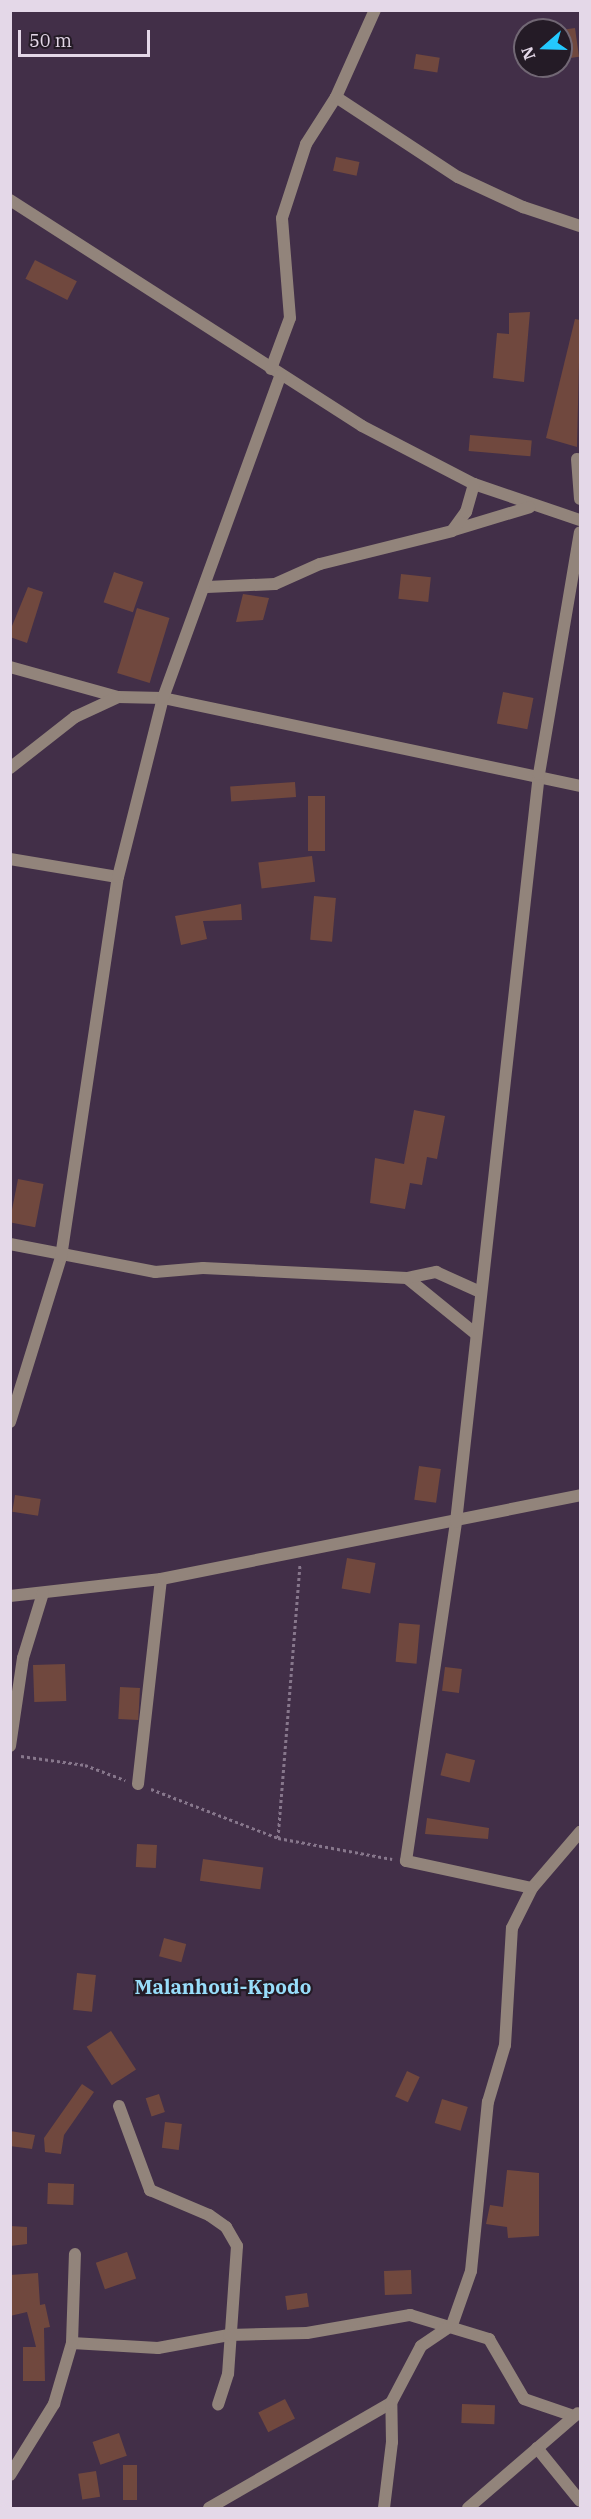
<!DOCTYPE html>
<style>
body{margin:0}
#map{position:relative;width:591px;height:2519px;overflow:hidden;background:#422f48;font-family:"IBM Plex Serif",serif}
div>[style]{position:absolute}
.building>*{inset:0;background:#70483e;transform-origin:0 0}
.path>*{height:3px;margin-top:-1.5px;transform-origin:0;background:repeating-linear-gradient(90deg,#87778c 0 3px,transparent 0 6px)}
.minor>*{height:12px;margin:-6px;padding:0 6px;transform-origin:6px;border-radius:6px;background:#92847b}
span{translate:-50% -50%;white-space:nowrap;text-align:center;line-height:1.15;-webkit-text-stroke:4.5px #241b26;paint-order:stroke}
.quarter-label{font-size:20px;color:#98ddfa;font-weight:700}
.frame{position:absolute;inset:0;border:12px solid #e4d8e8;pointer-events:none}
.north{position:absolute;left:513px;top:18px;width:60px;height:60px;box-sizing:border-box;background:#241b26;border:2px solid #716774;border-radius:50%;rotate:250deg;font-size:16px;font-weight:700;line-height:24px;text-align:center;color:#e4d8e8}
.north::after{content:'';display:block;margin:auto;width:21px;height:27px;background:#24c9fe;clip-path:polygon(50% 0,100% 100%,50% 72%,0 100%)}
.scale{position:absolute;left:18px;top:30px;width:132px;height:27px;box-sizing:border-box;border:3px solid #e4d8e8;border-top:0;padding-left:8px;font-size:18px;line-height:21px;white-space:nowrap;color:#e4d8e8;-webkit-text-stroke:4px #241b26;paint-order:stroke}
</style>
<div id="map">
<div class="building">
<i style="left:575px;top:28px;width:29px;height:14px;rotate:82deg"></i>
<i style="left:416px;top:54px;width:24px;height:15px;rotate:9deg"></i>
<i style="left:336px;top:157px;width:24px;height:14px;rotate:12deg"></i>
<i style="left:35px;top:260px;width:47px;height:21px;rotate:27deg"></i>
<i style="clip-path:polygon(530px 312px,524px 382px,493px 378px,497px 333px,509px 334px,509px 313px)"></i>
<i style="clip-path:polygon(575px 319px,580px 320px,577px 447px,546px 438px)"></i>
<i style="left:470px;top:435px;width:62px;height:16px;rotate:5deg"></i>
<i style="left:114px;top:572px;width:31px;height:32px;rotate:19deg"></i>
<i style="left:401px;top:574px;width:30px;height:25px;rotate:6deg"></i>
<i style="clip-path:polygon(28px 587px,43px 592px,27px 643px,10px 637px,10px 631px)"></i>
<i style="clip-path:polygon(243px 594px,269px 598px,263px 620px,236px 622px)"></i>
<i style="left:137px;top:608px;width:34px;height:68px;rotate:17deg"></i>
<i style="left:503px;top:692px;width:31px;height:32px;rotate:11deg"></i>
<i style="left:295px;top:782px;width:15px;height:65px;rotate:86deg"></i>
<i style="left:308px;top:796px;width:17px;height:55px"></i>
<i style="left:312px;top:856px;width:26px;height:54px;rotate:83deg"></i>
<i style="left:314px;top:896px;width:22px;height:44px;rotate:5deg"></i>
<i style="clip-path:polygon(241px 904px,242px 920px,203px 921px,207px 939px,181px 945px,175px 916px)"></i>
<i style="clip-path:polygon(414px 1110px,445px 1116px,437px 1159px,427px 1157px,422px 1185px,410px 1183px,405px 1209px,370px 1203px,375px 1158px,404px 1164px)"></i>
<i style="left:18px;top:1179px;width:26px;height:44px;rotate:11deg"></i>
<i style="left:419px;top:1466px;width:22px;height:34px;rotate:8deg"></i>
<i style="left:15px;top:1495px;width:26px;height:17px;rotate:9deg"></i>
<i style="left:347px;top:1558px;width:29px;height:31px;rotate:10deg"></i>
<i style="left:399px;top:1623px;width:21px;height:39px;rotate:5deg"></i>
<i style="left:65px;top:1664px;width:37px;height:32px;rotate:88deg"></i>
<i style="left:445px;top:1667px;width:17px;height:24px;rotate:7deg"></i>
<i style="left:120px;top:1687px;width:20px;height:32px;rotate:3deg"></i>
<i style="left:446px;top:1753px;width:30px;height:23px;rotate:14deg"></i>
<i style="clip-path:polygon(427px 1818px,489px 1828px,488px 1839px,425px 1834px)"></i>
<i style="left:137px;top:1844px;width:20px;height:23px;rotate:3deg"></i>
<i style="left:203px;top:1859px;width:61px;height:22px;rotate:8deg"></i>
<i style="left:164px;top:1938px;width:23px;height:19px;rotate:15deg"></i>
<i style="left:77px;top:1973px;width:19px;height:37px;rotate:6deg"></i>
<i style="left:111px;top:2031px;width:46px;height:29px;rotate:57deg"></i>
<i style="left:407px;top:2071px;width:14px;height:28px;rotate:25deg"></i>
<i style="clip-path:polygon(82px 2084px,94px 2092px,64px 2135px,61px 2154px,45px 2152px,44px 2138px)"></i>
<i style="left:159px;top:2094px;width:19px;height:14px;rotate:72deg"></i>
<i style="left:442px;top:2099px;width:27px;height:25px;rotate:17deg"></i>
<i style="left:165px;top:2122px;width:17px;height:26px;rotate:7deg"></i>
<i style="clip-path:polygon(10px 2131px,35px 2135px,32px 2149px,10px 2146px)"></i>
<i style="clip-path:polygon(507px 2170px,539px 2173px,539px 2236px,508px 2238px,507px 2227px,486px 2224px,490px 2205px,503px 2207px)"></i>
<i style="left:48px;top:2183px;width:26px;height:21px;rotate:2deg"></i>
<i style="clip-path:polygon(10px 2226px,27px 2227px,27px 2244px,10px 2246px)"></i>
<i style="left:127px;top:2252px;width:28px;height:33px;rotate:71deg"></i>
<i style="left:411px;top:2270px;width:24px;height:27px;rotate:88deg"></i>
<i style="clip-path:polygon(38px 2273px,40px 2305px,45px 2304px,50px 2327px,44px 2328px,45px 2381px,23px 2381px,23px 2347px,36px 2347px,27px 2312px,10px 2316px,10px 2275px)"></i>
<i style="left:307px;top:2293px;width:14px;height:22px;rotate:82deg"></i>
<i style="left:285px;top:2399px;width:22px;height:30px;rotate:63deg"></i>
<i style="left:462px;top:2404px;width:33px;height:19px;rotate:2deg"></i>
<i style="left:119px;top:2433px;width:24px;height:28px;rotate:71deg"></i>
<i style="left:123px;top:2465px;width:14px;height:35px"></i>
<i style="left:96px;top:2471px;width:26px;height:18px;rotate:81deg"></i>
</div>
<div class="path">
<i style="left:21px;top:1756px;width:65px;rotate:8deg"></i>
<i style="left:85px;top:1765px;width:43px;rotate:20.6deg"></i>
<i style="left:151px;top:1789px;width:136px;rotate:21.1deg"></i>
<i style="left:278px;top:1838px;width:116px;rotate:10.4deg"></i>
<i style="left:278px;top:1838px;width:274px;rotate:-85.4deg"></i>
</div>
<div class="minor">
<i style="left:336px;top:97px;width:146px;rotate:33.3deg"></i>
<i style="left:458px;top:177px;width:72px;rotate:24.8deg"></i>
<i style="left:523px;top:207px;width:60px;rotate:18.4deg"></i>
<i style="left:10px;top:200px;width:418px;rotate:32.7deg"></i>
<i style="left:362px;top:426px;width:126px;rotate:27.4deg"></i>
<i style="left:474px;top:484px;width:112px;rotate:18.8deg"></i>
<i style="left:271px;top:369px;width:54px;rotate:-69.6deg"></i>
<i style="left:290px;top:318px;width:100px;rotate:-94.6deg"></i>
<i style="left:282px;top:218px;width:78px;rotate:-72deg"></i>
<i style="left:306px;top:144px;width:56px;rotate:-57.4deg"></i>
<i style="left:336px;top:97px;width:95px;rotate:-65.9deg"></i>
<i style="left:577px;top:459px;width:40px;rotate:85.7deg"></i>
<i style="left:454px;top:530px;width:79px;rotate:-16.8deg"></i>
<i style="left:207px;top:587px;width:68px;rotate:-2.5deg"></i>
<i style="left:275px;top:584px;width:49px;rotate:-24deg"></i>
<i style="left:320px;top:564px;width:136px;rotate:-14deg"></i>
<i style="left:452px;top:531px;width:24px;rotate:-54deg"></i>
<i style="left:466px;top:512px;width:29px;rotate:-74deg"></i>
<i style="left:10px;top:667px;width:112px;rotate:15.5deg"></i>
<i style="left:118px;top:697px;width:45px;rotate:1.3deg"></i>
<i style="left:163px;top:698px;width:426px;rotate:11.9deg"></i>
<i style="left:10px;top:768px;width:83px;rotate:-38.1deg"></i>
<i style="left:75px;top:717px;width:47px;rotate:-24.9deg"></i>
<i style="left:10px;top:859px;width:109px;rotate:9.5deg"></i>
<i style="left:10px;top:1244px;width:148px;rotate:10.9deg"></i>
<i style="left:155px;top:1272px;width:48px;rotate:-4.8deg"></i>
<i style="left:203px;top:1268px;width:204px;rotate:2.8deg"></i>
<i style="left:407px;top:1278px;width:89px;rotate:39.1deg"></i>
<i style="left:407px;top:1278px;width:30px;rotate:-12deg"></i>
<i style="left:436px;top:1272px;width:48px;rotate:24.4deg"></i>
<i style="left:10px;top:1422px;width:173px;rotate:-72.8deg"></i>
<i style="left:61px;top:1257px;width:384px;rotate:-81.5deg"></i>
<i style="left:118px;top:877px;width:185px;rotate:-75.9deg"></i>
<i style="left:163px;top:698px;width:343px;rotate:-70deg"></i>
<i style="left:10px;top:1596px;width:152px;rotate:-6.4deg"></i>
<i style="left:161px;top:1579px;width:427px;rotate:-11.3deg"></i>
<i style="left:10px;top:1746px;width:89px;rotate:-81.6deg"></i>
<i style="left:23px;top:1658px;width:68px;rotate:-72.9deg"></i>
<i style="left:138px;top:1784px;width:206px;rotate:-83.6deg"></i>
<i style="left:532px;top:1888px;width:74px;rotate:-49.4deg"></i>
<i style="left:119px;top:2106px;width:90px;rotate:69.7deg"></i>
<i style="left:150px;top:2190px;width:64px;rotate:23deg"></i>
<i style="left:209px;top:2215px;width:21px;rotate:35deg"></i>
<i style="left:226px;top:2227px;width:22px;rotate:60deg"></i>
<i style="left:237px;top:2246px;width:128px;rotate:94deg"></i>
<i style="left:228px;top:2374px;width:32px;rotate:108deg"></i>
<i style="left:72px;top:2343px;width:86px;rotate:3.3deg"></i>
<i style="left:158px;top:2348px;width:72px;rotate:-10.4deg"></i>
<i style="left:229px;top:2335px;width:78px;rotate:-1.5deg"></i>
<i style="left:307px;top:2333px;width:105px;rotate:-9.9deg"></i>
<i style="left:410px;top:2315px;width:83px;rotate:16.9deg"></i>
<i style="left:489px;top:2339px;width:69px;rotate:59.7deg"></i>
<i style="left:524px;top:2399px;width:53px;rotate:18.8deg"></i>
<i style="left:537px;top:2448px;width:68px;rotate:50.9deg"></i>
<i style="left:10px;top:2475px;width:84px;rotate:-58.2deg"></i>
<i style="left:54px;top:2404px;width:64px;rotate:-73.6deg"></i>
<i style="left:72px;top:2343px;width:89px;rotate:-88.1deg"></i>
<i style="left:209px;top:2508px;width:210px;rotate:-30deg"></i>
<i style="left:384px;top:2508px;width:66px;rotate:-83.1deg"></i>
<i style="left:392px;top:2442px;width:39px;rotate:-91deg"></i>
<i style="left:391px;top:2403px;width:64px;rotate:-62.2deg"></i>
<i style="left:421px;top:2346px;width:37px;rotate:-34deg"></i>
<i style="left:452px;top:2325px;width:57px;rotate:-70.6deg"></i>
<i style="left:471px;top:2271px;width:170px;rotate:-84.3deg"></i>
<i style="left:488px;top:2102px;width:59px;rotate:-73.4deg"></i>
<i style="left:505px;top:2045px;width:117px;rotate:-86.6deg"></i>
<i style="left:512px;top:1928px;width:45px;rotate:-63.4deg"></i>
<i style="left:532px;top:1888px;width:129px;rotate:-167.9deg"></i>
<i style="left:406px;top:1861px;width:343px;rotate:-81.6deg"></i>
<i style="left:456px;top:1522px;width:753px;rotate:-83.67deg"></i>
<i style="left:539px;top:774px;width:245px;rotate:-80.4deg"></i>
<i style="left:468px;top:2508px;width:145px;rotate:-40.8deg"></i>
</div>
<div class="quarter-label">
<span style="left:223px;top:1986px">Malanhoui-Kpodo</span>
</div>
<div class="frame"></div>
<div class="north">N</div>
<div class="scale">50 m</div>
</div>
